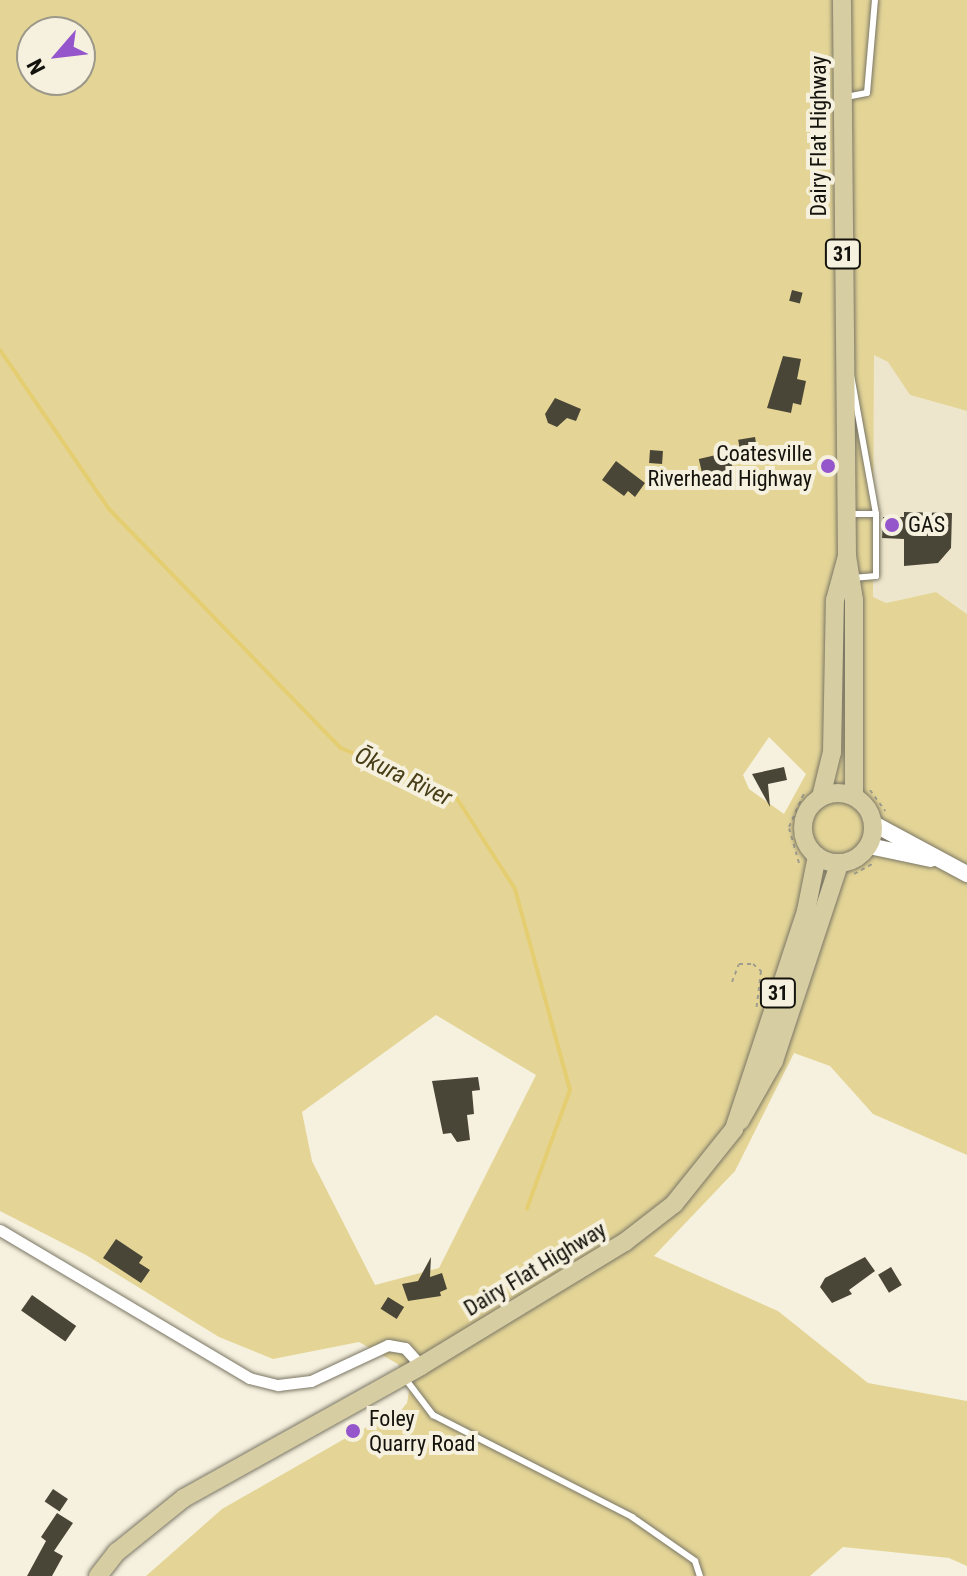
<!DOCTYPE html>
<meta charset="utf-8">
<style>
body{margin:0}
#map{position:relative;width:967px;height:1576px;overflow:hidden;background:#f6f1de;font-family:"Roboto Condensed",sans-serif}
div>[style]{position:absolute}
.built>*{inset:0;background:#ede6cc}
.green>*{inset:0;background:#e4d597}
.stream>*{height:4px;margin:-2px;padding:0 2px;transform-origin:2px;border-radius:2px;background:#e4ce71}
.building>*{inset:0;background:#4a4637;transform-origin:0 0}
.path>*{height:2px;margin-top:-1px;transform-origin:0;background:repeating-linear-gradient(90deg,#a09c8e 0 4px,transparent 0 8px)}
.roads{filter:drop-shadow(0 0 2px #7a7665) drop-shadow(0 0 2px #7a7665)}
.service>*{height:6px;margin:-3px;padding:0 3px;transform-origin:3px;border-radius:3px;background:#fff}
.minor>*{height:11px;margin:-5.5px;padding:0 5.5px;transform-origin:5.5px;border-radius:5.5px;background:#fff}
.secondary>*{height:16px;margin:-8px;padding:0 8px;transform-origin:8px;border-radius:8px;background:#fff}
.primary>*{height:18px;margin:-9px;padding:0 9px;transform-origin:9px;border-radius:9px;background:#d7cda3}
.primary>.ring{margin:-9px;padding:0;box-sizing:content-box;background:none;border:18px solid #d7cda3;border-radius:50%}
.dots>*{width:22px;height:22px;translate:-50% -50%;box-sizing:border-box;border:4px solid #f6f1de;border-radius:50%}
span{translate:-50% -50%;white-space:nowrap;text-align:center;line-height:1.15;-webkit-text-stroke:8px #f6f1de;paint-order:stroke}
.shield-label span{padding:2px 6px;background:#f6f1de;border:2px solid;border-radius:6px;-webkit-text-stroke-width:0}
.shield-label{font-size:20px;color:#14120c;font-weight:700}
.street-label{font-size:22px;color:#14120c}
.poi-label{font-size:22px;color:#14120c}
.right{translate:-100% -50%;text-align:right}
.left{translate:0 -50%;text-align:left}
.water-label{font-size:24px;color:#483e17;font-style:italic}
.north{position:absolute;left:16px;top:16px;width:80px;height:80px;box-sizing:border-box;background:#f6f1de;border:2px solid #9c988a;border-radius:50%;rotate:242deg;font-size:22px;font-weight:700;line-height:32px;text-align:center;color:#14120c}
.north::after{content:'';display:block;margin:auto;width:28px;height:36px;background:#9555cb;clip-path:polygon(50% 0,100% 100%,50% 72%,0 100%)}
</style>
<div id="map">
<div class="built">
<i style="clip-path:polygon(874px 354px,888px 362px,910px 395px,967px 411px,967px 614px,936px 592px,886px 603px,873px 598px)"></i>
</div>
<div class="green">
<i style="clip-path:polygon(evenodd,0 0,967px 0,967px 411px,910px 395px,888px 362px,874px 355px,873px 597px,886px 603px,936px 592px,967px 614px,967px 1155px,873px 1114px,830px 1066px,794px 1053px,735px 1171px,654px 1256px,778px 1311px,868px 1383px,967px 1401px,967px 1566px,949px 1558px,843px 1547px,810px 1576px,146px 1576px,222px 1509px,358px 1431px,398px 1414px,407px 1403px,410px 1386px,398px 1364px,359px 1342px,273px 1359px,219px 1337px,86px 1255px,0 1211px,0 0,32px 32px,80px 32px,80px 80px,32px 80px,32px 32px,0 0,769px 737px,806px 774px,784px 814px,749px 789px,743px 775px,769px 737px,0 0,436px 1015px,536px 1075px,439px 1268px,375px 1285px,312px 1161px,302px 1112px,436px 1015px)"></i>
</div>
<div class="stream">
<i style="left:0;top:350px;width:193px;rotate:55.6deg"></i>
<i style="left:109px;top:509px;width:333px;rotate:45.9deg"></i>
<i style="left:341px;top:748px;width:125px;rotate:23.1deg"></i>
<i style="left:456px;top:797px;width:109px;rotate:57.3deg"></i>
<i style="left:515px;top:889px;width:208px;rotate:74.7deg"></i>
<i style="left:570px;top:1090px;width:126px;rotate:110deg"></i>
</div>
<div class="building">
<i style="left:792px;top:290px;width:11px;height:11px;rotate:15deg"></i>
<i style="clip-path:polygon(783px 356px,801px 359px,797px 379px,806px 381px,801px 405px,793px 403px,791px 413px,767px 408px)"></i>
<i style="clip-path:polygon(555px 398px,581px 409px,576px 421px,567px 418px,557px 427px,548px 423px,545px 414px)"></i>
<i style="left:755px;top:437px;width:13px;height:17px;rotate:81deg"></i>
<i style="left:650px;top:450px;width:13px;height:13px;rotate:4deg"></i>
<i style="left:729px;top:452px;width:18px;height:31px;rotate:77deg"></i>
<i style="clip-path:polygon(616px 461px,645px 483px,635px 497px,628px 491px,624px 496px,602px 480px)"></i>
<i style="clip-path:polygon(904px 512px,952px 513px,951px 548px,938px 563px,904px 566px,904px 539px,882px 538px,883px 517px,904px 517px)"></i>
<i style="clip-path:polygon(784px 767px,787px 780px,768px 784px,770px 807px,752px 774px)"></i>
<i style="clip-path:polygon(478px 1077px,480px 1090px,472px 1091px,474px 1114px,467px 1115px,470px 1140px,457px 1142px,451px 1133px,443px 1134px,432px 1081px)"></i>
<i style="clip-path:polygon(116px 1239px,143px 1257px,139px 1263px,150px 1270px,141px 1283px,103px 1258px)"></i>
<i style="clip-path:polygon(431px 1257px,430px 1277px,442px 1273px,447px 1289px,440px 1292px,441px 1296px,408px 1301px,402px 1284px,418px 1281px)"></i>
<i style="clip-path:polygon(865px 1257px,875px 1271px,849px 1290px,852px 1294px,832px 1303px,820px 1287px,825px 1278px)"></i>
<i style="left:891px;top:1267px;width:21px;height:15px;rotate:59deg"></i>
<i style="left:32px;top:1295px;width:54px;height:19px;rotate:35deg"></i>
<i style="left:388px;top:1297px;width:19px;height:14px;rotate:32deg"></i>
<i style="left:53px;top:1489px;width:18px;height:15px;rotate:34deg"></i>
<i style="clip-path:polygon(57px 1513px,73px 1523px,54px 1551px,63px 1556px,52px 1576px,27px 1576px,46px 1541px,41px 1537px)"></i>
</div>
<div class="path">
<i style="left:870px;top:790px;width:26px;rotate:54deg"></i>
<i style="left:799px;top:863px;width:37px;rotate:-106deg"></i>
<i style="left:789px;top:827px;width:39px;rotate:-66deg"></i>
<i style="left:854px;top:874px;width:21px;rotate:-29deg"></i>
<i style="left:732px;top:982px;width:19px;rotate:-69deg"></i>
<i style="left:739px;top:964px;width:14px"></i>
<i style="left:753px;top:964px;width:11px;rotate:41deg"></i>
<i style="left:761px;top:971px;width:39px;rotate:97deg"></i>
</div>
<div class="roads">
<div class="service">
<i style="left:846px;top:97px;width:21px;rotate:-11deg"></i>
<i style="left:867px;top:93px;width:93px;rotate:-85.1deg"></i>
<i style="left:851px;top:375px;width:141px;rotate:79.8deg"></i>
<i style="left:876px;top:514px;width:62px;rotate:90deg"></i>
<i style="left:876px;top:576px;width:24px;rotate:175deg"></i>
<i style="left:851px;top:514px;width:25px"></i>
<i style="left:404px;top:1377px;width:48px;rotate:52.7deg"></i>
<i style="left:433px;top:1415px;width:224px;rotate:27.1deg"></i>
<i style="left:632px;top:1517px;width:77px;rotate:34.9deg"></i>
<i style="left:695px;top:1561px;width:16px;rotate:72deg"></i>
</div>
<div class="minor">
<i style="left:0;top:1230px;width:290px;rotate:30.7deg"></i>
<i style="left:249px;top:1378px;width:30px;rotate:14deg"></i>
<i style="left:278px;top:1385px;width:33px;rotate:-7deg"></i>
<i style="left:311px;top:1381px;width:85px;rotate:-25.1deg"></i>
<i style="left:388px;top:1345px;width:17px;rotate:10deg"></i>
<i style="left:405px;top:1348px;width:24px;rotate:48deg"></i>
</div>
<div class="secondary">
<i style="left:874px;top:824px;width:106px;rotate:28.3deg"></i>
<i style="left:869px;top:846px;width:63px;rotate:11.8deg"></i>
</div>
<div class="primary">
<i style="left:847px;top:556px;width:45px;rotate:81deg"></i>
<i style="left:854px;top:600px;width:196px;rotate:90deg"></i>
<i class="ring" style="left:803px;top:793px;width:52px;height:52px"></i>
<i style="left:821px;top:797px;width:46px;rotate:-76.3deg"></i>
<i style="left:832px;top:752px;width:152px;rotate:-88.9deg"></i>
<i style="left:835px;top:600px;width:46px;rotate:-74.7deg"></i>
<i style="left:847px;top:556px;width:556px;rotate:-90.52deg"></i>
<i style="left:740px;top:1121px;width:69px;rotate:-60.5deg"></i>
<i style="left:774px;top:1061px;width:207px;rotate:-71.7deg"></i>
<i style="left:98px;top:1576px;width:31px;rotate:-52deg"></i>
<i style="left:117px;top:1552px;width:86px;rotate:-38.9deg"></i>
<i style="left:184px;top:1498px;width:271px;rotate:-29.1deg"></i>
<i style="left:421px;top:1366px;width:239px;rotate:-31.3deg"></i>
<i style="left:625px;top:1242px;width:62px;rotate:-37.8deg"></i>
<i style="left:674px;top:1204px;width:96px;rotate:-51.3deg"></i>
<i style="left:734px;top:1129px;width:230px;rotate:-71.7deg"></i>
<i style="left:806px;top:911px;width:56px;rotate:-78.7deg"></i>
</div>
</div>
<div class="dots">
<i style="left:828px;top:466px;background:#9555cb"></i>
<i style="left:892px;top:525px;background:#9555cb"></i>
<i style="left:353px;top:1431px;background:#9555cb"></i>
</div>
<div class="shield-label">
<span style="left:843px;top:254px">31</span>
<span style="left:778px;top:993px">31</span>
</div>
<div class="street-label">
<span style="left:819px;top:136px;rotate:-90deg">Dairy Flat Highway</span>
<span style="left:535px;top:1269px;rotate:-31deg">Dairy Flat Highway</span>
</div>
<div class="poi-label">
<span class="right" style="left:812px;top:466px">Coatesville<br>Riverhead Highway</span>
<span class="left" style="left:908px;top:525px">GAS</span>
<span class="left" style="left:369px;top:1431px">Foley<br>Quarry Road</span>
</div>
<div class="water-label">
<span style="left:403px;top:777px;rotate:26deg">Ōkura River</span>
</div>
<div class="north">N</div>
</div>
